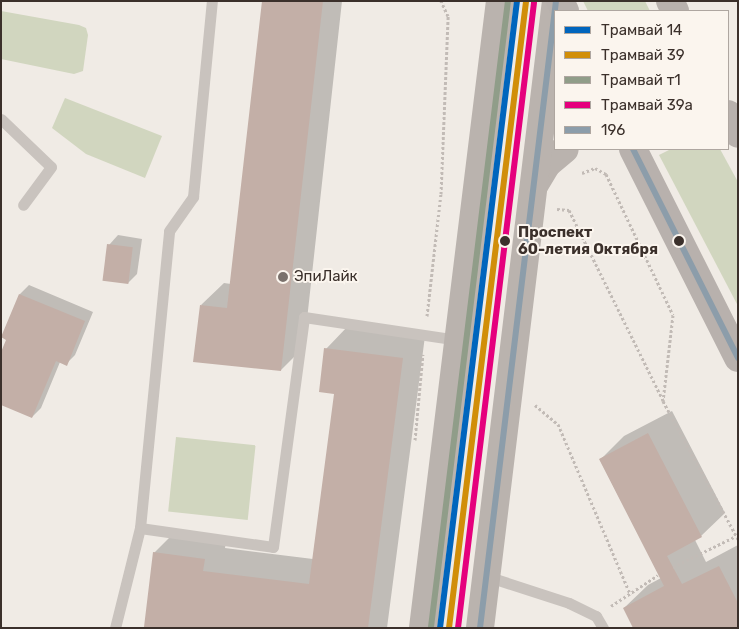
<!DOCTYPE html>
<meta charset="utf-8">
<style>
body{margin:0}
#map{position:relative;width:739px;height:629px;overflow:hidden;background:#f0ebe5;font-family:Rubik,sans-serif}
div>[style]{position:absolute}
.green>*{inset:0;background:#d1d6bf;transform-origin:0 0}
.shadow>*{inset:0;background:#0003}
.building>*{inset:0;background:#c3afa7;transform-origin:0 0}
.path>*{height:3px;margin-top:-1.5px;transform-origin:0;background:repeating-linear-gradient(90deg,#c2bbb6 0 2.5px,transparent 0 5px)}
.service>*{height:11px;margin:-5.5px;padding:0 5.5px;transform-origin:5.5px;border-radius:5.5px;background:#c9c3be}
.secondary>*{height:28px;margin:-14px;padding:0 14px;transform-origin:14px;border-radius:14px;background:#bab3ae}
.primary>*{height:28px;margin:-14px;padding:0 14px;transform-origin:14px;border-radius:14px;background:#b8b1ad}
.bus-1>*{height:6px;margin:-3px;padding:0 3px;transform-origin:3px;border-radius:3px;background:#8c9daa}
.tram-1>*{height:6px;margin:-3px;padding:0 3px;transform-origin:3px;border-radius:3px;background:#0065bd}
.tram-2>*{height:6px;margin:-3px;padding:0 3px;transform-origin:3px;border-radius:3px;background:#d18e09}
.tram-3>*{height:6px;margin:-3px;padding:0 3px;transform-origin:3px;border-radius:3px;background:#909d89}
.tram-4>*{height:6px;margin:-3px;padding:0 3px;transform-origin:3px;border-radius:3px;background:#e5007d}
.dots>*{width:14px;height:14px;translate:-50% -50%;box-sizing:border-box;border:2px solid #fbf5ee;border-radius:50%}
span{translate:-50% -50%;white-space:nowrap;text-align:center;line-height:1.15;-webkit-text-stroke:4px #fbf5ee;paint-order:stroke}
.stop-label{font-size:15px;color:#3b302b;font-weight:700}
.left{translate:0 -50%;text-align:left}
.poi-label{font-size:15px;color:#3b302b}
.frame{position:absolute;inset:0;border:2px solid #3b302b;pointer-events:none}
.legend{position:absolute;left:554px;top:10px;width:175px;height:140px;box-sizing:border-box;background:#fbf5ee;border:1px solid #aea6a0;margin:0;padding:6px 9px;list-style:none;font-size:15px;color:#3b302b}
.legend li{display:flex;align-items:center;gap:10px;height:25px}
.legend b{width:25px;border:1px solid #aea6a0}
</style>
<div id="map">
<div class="green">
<i style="clip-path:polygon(583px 1px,645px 1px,650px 11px,588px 11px)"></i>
<i style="clip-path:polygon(1px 11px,79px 25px,86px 28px,88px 35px,83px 71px,74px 74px,1px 59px)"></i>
<i style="clip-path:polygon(65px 98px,162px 136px,145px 178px,86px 154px,52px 128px)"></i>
<i style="clip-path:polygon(671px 149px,720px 149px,738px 182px,738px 306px,659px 155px)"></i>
<i style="left:176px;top:437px;width:80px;height:75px;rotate:6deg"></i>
</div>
<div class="shadow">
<i style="clip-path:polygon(263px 1px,342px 1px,304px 347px,281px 370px,201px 305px,224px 283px,231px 284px)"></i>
<i style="clip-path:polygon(118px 235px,142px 239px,137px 274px,128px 283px,109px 245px)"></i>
<i style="clip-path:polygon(29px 285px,93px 312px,75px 355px,66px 364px,60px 362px,41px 408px,32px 417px,8px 339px,2px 337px,20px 294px)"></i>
<i style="clip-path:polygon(348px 326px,425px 336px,387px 628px,145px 626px,154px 553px,177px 530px,227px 536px,225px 548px,313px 559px,335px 393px,326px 349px)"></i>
<i style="clip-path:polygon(672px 411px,725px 513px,701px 536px,695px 540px,706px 562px,738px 545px,738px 628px,624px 608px,648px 585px,661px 578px,600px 460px,624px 436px)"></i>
</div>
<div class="building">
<i style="clip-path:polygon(262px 1px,323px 1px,281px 371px,193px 362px,200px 305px,227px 308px)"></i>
<i style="left:107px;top:244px;width:26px;height:37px;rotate:7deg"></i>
<i style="clip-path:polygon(19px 294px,85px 321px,67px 366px,56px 361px,32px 418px,1px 405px,1px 352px,6px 340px,1px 337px)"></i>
<i style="clip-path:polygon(324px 348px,403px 358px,368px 628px,144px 627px,153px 552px,205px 559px,203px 571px,309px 584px,334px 394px,319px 392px)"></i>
<i style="clip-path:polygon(648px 433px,702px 537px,667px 556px,682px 584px,719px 566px,738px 603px,738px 628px,633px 628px,623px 608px,664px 586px,599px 459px)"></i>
</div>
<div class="path">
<i style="left:582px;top:173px;width:14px;rotate:-21deg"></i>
<i style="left:595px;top:168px;width:13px;rotate:29deg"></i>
<i style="left:606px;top:174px;width:156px;rotate:64.6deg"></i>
<i style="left:673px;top:315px;width:87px;rotate:96.6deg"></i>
<i style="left:663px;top:401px;width:157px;rotate:61.5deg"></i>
<i style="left:557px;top:209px;width:12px;rotate:5deg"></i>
<i style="left:569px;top:210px;width:212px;rotate:63.7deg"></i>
<i style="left:427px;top:316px;width:123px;rotate:-83.5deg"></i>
<i style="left:441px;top:194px;width:178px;rotate:-87.7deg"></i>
<i style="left:448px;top:16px;width:17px;rotate:-115deg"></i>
<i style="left:535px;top:405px;width:30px;rotate:40deg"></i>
<i style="left:558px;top:424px;width:185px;rotate:67deg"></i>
<i style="left:415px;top:440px;width:86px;rotate:-84.7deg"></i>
<i style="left:673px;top:567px;width:70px;rotate:-26.2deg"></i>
<i style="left:611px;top:606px;width:56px;rotate:-33.4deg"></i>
</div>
<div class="service">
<i style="left:1px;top:119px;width:69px;rotate:43.8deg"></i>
<i style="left:51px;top:167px;width:47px;rotate:126.4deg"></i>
<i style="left:140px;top:528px;width:298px;rotate:-84.4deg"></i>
<i style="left:169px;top:231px;width:42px;rotate:-54.8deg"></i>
<i style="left:193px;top:197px;width:197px;rotate:-84.5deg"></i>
<i style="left:486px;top:576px;width:87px;rotate:18deg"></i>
<i style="left:569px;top:603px;width:30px;rotate:26deg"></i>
<i style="left:596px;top:616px;width:14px;rotate:60deg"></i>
<i style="left:115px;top:628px;width:103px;rotate:-76deg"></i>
<i style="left:140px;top:528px;width:134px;rotate:8.1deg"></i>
<i style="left:273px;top:547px;width:232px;rotate:-82.3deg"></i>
<i style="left:304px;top:317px;width:155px;rotate:8.5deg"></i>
</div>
<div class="secondary">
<i style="left:535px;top:184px;width:23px;rotate:-59deg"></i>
<i style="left:547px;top:164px;width:23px;rotate:-40deg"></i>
<i style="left:423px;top:628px;width:632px;rotate:-83deg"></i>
<i style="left:480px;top:628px;width:632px;rotate:-83.09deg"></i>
</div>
<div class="primary">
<i style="left:560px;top:1px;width:11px;rotate:63deg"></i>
<i style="left:670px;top:1px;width:11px;rotate:63deg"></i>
<i style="left:728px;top:114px;width:22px;rotate:63deg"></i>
<i style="left:633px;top:149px;width:234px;rotate:63.3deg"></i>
</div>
<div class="bus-1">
<i style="left:633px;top:149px;width:234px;rotate:63.3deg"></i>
<i style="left:480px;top:628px;width:632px;rotate:-83.09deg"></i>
</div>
<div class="tram-1">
<i style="left:440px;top:628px;width:632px;rotate:-83deg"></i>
</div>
<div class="tram-2">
<i style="left:449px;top:628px;width:631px;rotate:-82.99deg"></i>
</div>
<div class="tram-3">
<i style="left:431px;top:627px;width:631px;rotate:-82.99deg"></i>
</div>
<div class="tram-4">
<i style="left:458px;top:628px;width:630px;rotate:-83.07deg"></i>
</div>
<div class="dots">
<i style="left:505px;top:241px;background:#3b302b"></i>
<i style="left:679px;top:241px;background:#3b302b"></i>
<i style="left:283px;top:277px;background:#7a716c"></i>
</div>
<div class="stop-label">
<span class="left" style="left:518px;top:241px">Проспект<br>60-летия Октября</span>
</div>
<div class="poi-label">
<span class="left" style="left:294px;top:277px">ЭпиЛайк</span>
</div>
<div class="frame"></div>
<ul class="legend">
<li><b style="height:6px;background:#0065bd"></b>Трамвай 14</li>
<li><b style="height:6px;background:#d18e09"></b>Трамвай 39</li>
<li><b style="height:6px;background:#909d89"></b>Трамвай т1</li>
<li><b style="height:6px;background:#e5007d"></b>Трамвай 39а</li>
<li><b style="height:6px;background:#8c9daa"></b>196</li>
</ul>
</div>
